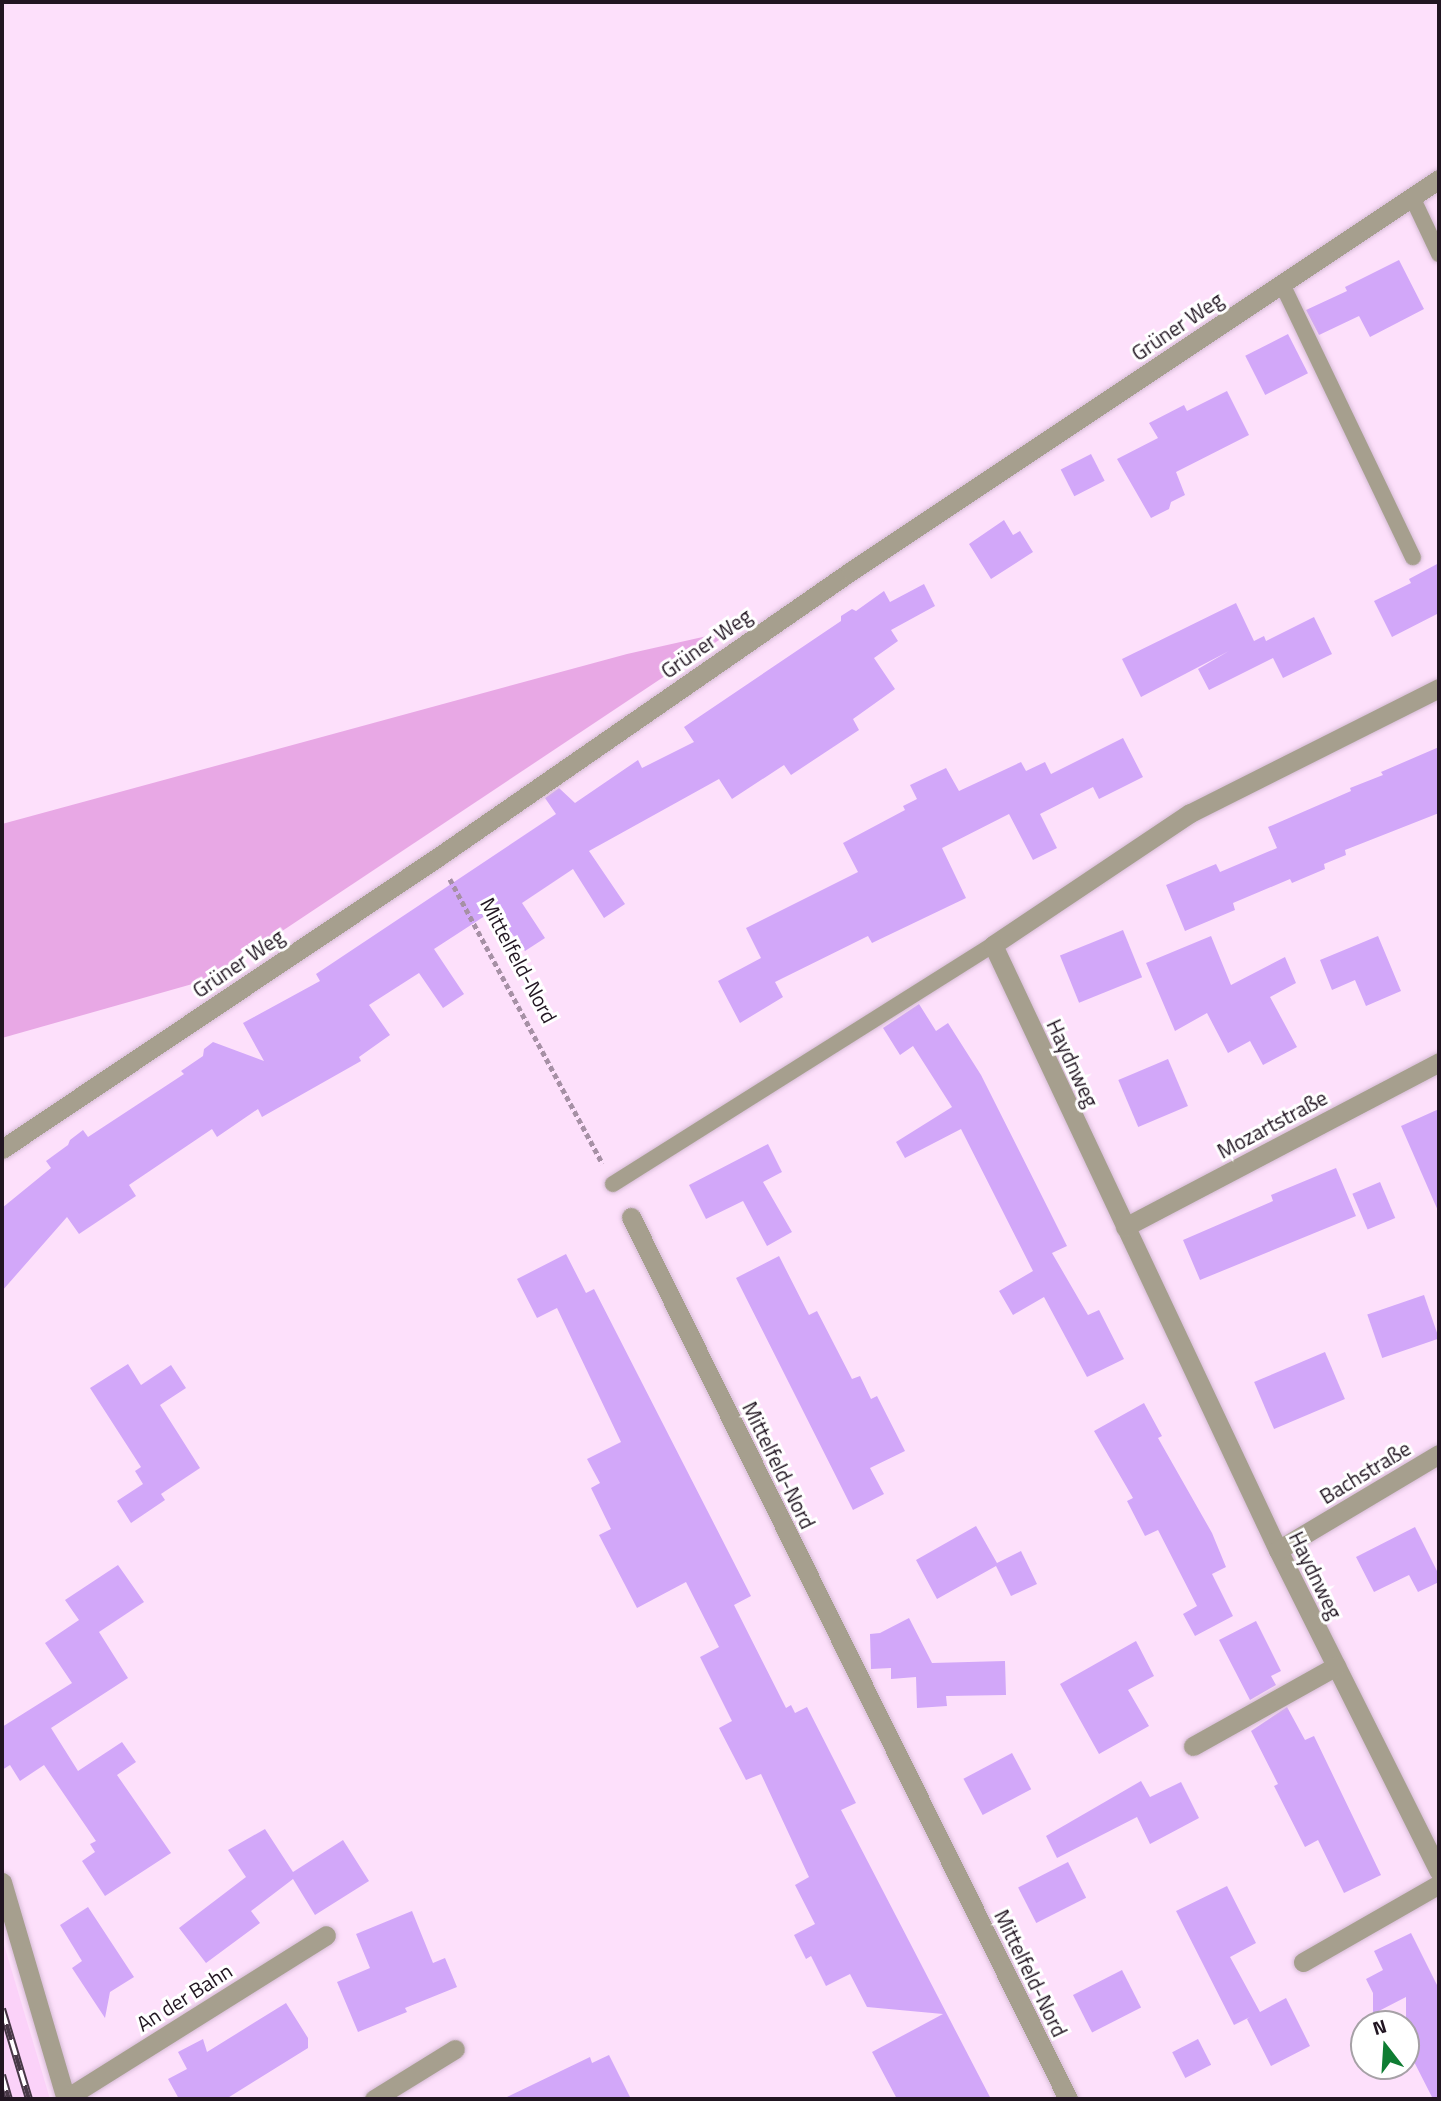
<!DOCTYPE html>
<meta charset="utf-8">
<style>
body{margin:0}
#map{position:relative;width:1441px;height:2101px;overflow:hidden;background:#fde0fb;font-family:"Titillium Web",sans-serif}
div>[style]{position:absolute}
.built>*{inset:0;background:#fbd2f9}
.green>*{inset:0;background:#e8a8e5}
.building>*{inset:0;background:#d2a7f9;transform-origin:0 0}
.path>*{height:4.5px;margin-top:-2.25px;transform-origin:0;background:repeating-linear-gradient(90deg,#a690a5 0 5px,transparent 0 8.5px)}
.roads{filter:drop-shadow(0 0 2px #d5bbd4) drop-shadow(0 0 2px #d5bbd4)}
.service>*{height:16px;margin:-8px;padding:0 8px;transform-origin:8px;border-radius:8px;background:#a69f8e}
.minor>*{height:19px;margin:-9.5px;padding:0 9.5px;transform-origin:9.5px;border-radius:9.5px;background:#a69f8e}
.rail>*{height:8px;margin-top:-4px;transform-origin:0;background:repeating-linear-gradient(90deg,#fff 0 16px,#473846 0 32px);box-sizing:border-box;border-block:2px solid #473846}
span{translate:-50% -50%;white-space:nowrap;text-align:center;line-height:1.15;-webkit-text-stroke:6px #fff;paint-order:stroke}
.street-label{font-size:21px;color:#211521}
.frame{position:absolute;inset:0;border:4px solid #211521;pointer-events:none}
.north{position:absolute;left:1350px;top:2010px;width:70px;height:70px;box-sizing:border-box;background:#fff;border:2px solid #a6a1a6;border-radius:50%;rotate:343deg;font-size:19px;font-weight:700;line-height:28px;text-align:center;color:#211521}
.north::after{content:'';display:block;margin:auto;width:24px;height:32px;background:#0f7d33;clip-path:polygon(50% 0,100% 100%,50% 72%,0 100%)}
</style>
<div id="map">
<div class="built">
<i style="clip-path:polygon(2px 1938px,50px 2099px,2px 2099px)"></i>
</div>
<div class="green">
<i style="clip-path:polygon(734px 630px,210px 979px,2px 1038px,2px 824px,627px 654px)"></i>
</div>
<div class="building">
<i style="clip-path:polygon(1399px 260px,1424px 309px,1370px 337px,1359px 316px,1319px 335px,1306px 310px,1347px 291px,1345px 287px)"></i>
<i style="left:1288px;top:334px;width:44px;height:48px;rotate:63deg"></i>
<i style="clip-path:polygon(1227px 391px,1249px 435px,1176px 472px,1185px 495px,1171px 502px,1169px 509px,1151px 518px,1117px 459px,1158px 438px,1149px 423px,1184px 405px,1187px 411px)"></i>
<i style="left:1091px;top:454px;width:30px;height:34px;rotate:63deg"></i>
<i style="clip-path:polygon(1004px 520px,1013px 535px,1020px 531px,1033px 552px,991px 579px,969px 544px)"></i>
<i style="clip-path:polygon(1439px 563px,1439px 613px,1392px 637px,1374px 601px,1411px 583px,1409px 579px)"></i>
<i style="clip-path:polygon(924px 584px,935px 606px,891px 630px,898px 641px,874px 658px,895px 689px,853px 719px,859px 730px,791px 775px,784px 765px,732px 799px,719px 779px,589px 851px,625px 904px,604px 918px,573px 869px,522px 903px,545px 938px,525px 951px,494px 910px,434px 949px,464px 994px,443px 1008px,419px 973px,369px 1005px,390px 1035px,359px 1057px,361px 1061px,262px 1117px,258px 1109px,217px 1137px,212px 1129px,129px 1185px,136px 1196px,79px 1234px,67px 1217px,2px 1291px,2px 1208px,51px 1168px,46px 1161px,68px 1145px,70px 1140px,83px 1130px,88px 1137px,184px 1074px,181px 1071px,203px 1056px,204px 1049px,213px 1042px,264px 1061px,243px 1023px,320px 981px,316px 974px,556px 814px,545px 798px,559px 788px,575px 803px,638px 760px,642px 768px,694px 742px,684px 727px,841px 621px,841px 616px,852px 609px,856px 611px,884px 591px,890px 602px)"></i>
<i style="clip-path:polygon(1236px 603px,1254px 641px,1264px 636px,1266px 641px,1314px 617px,1332px 654px,1283px 678px,1273px 658px,1209px 690px,1198px 669px,1229px 651px,1141px 697px,1122px 659px)"></i>
<i style="clip-path:polygon(1123px 738px,1143px 777px,1099px 799px,1093px 787px,1040px 814px,1057px 848px,1033px 860px,1009px 814px,942px 848px,966px 898px,872px 943px,868px 936px,775px 982px,783px 997px,740px 1023px,718px 981px,761px 958px,746px 928px,858px 872px,843px 843px,905px 810px,903px 806px,917px 799px,910px 785px,946px 768px,959px 791px,1021px 762px,1026px 771px,1045px 762px,1051px 774px)"></i>
<i style="clip-path:polygon(1439px 747px,1439px 813px,1345px 850px,1346px 855px,1324px 864px,1325px 869px,1292px 883px,1290px 879px,1233px 903px,1235px 910px,1185px 931px,1166px 885px,1216px 864px,1220px 872px,1277px 848px,1268px 827px,1351px 791px,1350px 788px,1383px 775px,1381px 772px)"></i>
<i style="left:1123px;top:930px;width:51px;height:68px;rotate:68deg"></i>
<i style="clip-path:polygon(1211px 936px,1231px 985px,1285px 957px,1296px 983px,1270px 997px,1297px 1047px,1263px 1065px,1250px 1041px,1228px 1053px,1207px 1013px,1175px 1031px,1146px 963px)"></i>
<i style="clip-path:polygon(1378px 936px,1401px 991px,1366px 1006px,1355px 980px,1332px 990px,1320px 960px)"></i>
<i style="clip-path:polygon(919px 1004px,936px 1031px,948px 1023px,981px 1075px,1067px 1246px,1052px 1253px,1088px 1315px,1099px 1310px,1124px 1359px,1087px 1377px,1044px 1297px,1013px 1315px,999px 1291px,1033px 1271px,961px 1129px,905px 1158px,896px 1142px,952px 1107px,913px 1046px,900px 1055px,883px 1028px)"></i>
<i style="left:1168px;top:1059px;width:51px;height:54px;rotate:67deg"></i>
<i style="clip-path:polygon(1439px 1109px,1439px 1213px,1401px 1126px)"></i>
<i style="clip-path:polygon(768px 1144px,782px 1172px,763px 1182px,792px 1232px,767px 1246px,743px 1201px,706px 1219px,689px 1185px)"></i>
<i style="clip-path:polygon(1336px 1168px,1356px 1216px,1200px 1280px,1183px 1240px,1273px 1201px,1271px 1195px)"></i>
<i style="left:1380px;top:1182px;width:39px;height:30px;rotate:67deg"></i>
<i style="clip-path:polygon(566px 1254px,586px 1293px,594px 1289px,751px 1596px,734px 1605px,786px 1708px,791px 1705px,795px 1713px,807px 1707px,856px 1803px,841px 1810px,991px 2099px,897px 2099px,872px 2052px,943px 2014px,867px 2007px,850px 1974px,826px 1986px,811px 1956px,806px 1959px,794px 1935px,815px 1924px,795px 1885px,809px 1877px,761px 1774px,746px 1780px,719px 1728px,732px 1721px,700px 1657px,719px 1647px,686px 1582px,637px 1608px,599px 1535px,611px 1529px,591px 1488px,600px 1483px,587px 1459px,621px 1442px,557px 1308px,537px 1318px,517px 1279px)"></i>
<i style="clip-path:polygon(779px 1256px,809px 1315px,817px 1311px,852px 1379px,860px 1376px,871px 1399px,877px 1396px,905px 1451px,870px 1468px,884px 1494px,853px 1510px,736px 1278px)"></i>
<i style="left:1424px;top:1295px;width:46px;height:60px;rotate:71deg"></i>
<i style="left:1325px;top:1352px;width:51px;height:77px;rotate:67deg"></i>
<i style="clip-path:polygon(128px 1364px,141px 1385px,171px 1365px,186px 1388px,160px 1405px,200px 1468px,161px 1494px,165px 1500px,131px 1523px,117px 1501px,143px 1484px,135px 1471px,141px 1467px,90px 1388px)"></i>
<i style="clip-path:polygon(1144px 1403px,1162px 1436px,1158px 1438px,1212px 1533px,1226px 1567px,1212px 1574px,1233px 1616px,1195px 1636px,1183px 1614px,1197px 1606px,1158px 1530px,1145px 1536px,1127px 1501px,1133px 1498px,1094px 1431px)"></i>
<i style="clip-path:polygon(976px 1526px,997px 1563px,1021px 1551px,1037px 1584px,1011px 1596px,996px 1566px,937px 1599px,916px 1560px)"></i>
<i style="clip-path:polygon(1415px 1527px,1439px 1575px,1439px 1582px,1418px 1592px,1409px 1575px,1374px 1592px,1356px 1557px)"></i>
<i style="clip-path:polygon(118px 1565px,144px 1602px,99px 1632px,128px 1678px,51px 1728px,78px 1771px,122px 1742px,136px 1762px,117px 1775px,171px 1853px,105px 1896px,82px 1861px,95px 1852px,90px 1844px,96px 1841px,44px 1765px,20px 1781px,10px 1765px,2px 1770px,2px 1727px,72px 1683px,45px 1643px,79px 1620px,65px 1600px)"></i>
<i style="clip-path:polygon(909px 1618px,932px 1663px,1005px 1661px,1006px 1695px,946px 1696px,947px 1706px,917px 1708px,916px 1677px,891px 1679px,891px 1668px,871px 1669px,870px 1634px,880px 1633px)"></i>
<i style="clip-path:polygon(1256px 1621px,1281px 1671px,1271px 1676px,1276px 1685px,1250px 1700px,1219px 1640px)"></i>
<i style="clip-path:polygon(1136px 1641px,1154px 1676px,1128px 1690px,1149px 1726px,1099px 1754px,1060px 1684px)"></i>
<i style="clip-path:polygon(1287px 1707px,1305px 1740px,1314px 1736px,1381px 1875px,1344px 1893px,1318px 1840px,1305px 1847px,1274px 1786px,1278px 1784px,1251px 1731px)"></i>
<i style="left:1012px;top:1753px;width:41px;height:55px;rotate:62deg"></i>
<i style="clip-path:polygon(1141px 1781px,1150px 1797px,1181px 1782px,1199px 1818px,1150px 1844px,1137px 1817px,1057px 1858px,1046px 1836px)"></i>
<i style="clip-path:polygon(265px 1829px,293px 1872px,343px 1840px,369px 1881px,315px 1915px,293px 1879px,251px 1911px,260px 1923px,206px 1963px,179px 1928px,246px 1877px,228px 1850px)"></i>
<i style="left:1068px;top:1862px;width:40px;height:56px;rotate:63deg"></i>
<i style="clip-path:polygon(1227px 1886px,1256px 1943px,1230px 1957px,1260px 2012px,1286px 1998px,1310px 2046px,1271px 2066px,1247px 2019px,1250px 2017px,1234px 2025px,1176px 1911px)"></i>
<i style="clip-path:polygon(88px 1907px,134px 1977px,110px 1992px,105px 2018px,72px 1968px,82px 1961px,60px 1925px)"></i>
<i style="clip-path:polygon(412px 1911px,433px 1963px,445px 1958px,457px 1987px,405px 2008px,407px 2012px,358px 2032px,337px 1982px,370px 1968px,356px 1934px)"></i>
<i style="clip-path:polygon(1411px 1933px,1439px 1989px,1439px 2099px,1433px 2099px,1406px 2046px,1406px 1997px,1373px 2014px,1373px 1993px,1366px 1979px,1383px 1970px,1374px 1951px)"></i>
<i style="left:1122px;top:1970px;width:42px;height:55px;rotate:63deg"></i>
<i style="clip-path:polygon(286px 2003px,308px 2038px,308px 2048px,226px 2099px,179px 2099px,168px 2079px,187px 2069px,178px 2052px,203px 2039px,207px 2052px)"></i>
<i style="left:1198px;top:2039px;width:29px;height:29px;rotate:63deg"></i>
<i style="clip-path:polygon(609px 2055px,631px 2099px,503px 2099px,590px 2057px,592px 2063px)"></i>
</div>
<div class="path">
<i style="left:450px;top:879px;width:323px;rotate:61.8deg"></i>
</div>
<div class="roads">
<div class="service">
<i style="left:1412px;top:197px;width:63px;rotate:64.7deg"></i>
<i style="left:1282px;top:284px;width:303px;rotate:64.4deg"></i>
<i style="left:613px;top:1184px;width:449px;rotate:-32.2deg"></i>
</div>
<div class="minor">
<i style="left:1439px;top:688px;width:279px;rotate:153.3deg"></i>
<i style="left:1190px;top:813px;width:237px;rotate:146.2deg"></i>
<i style="left:993px;top:945px;width:669px;rotate:64.78deg"></i>
<i style="left:1278px;top:1550px;width:359px;rotate:63.4deg"></i>
<i style="left:2px;top:1149px;width:525px;rotate:-33.81deg"></i>
<i style="left:438px;top:857px;width:502px;rotate:-34.7deg"></i>
<i style="left:851px;top:571px;width:707px;rotate:-33.69deg"></i>
<i style="left:631px;top:1217px;width:984px;rotate:63.64deg"></i>
<i style="left:1125px;top:1227px;width:355px;rotate:-27.7deg"></i>
<i style="left:1278px;top:1550px;width:187px;rotate:-30.8deg"></i>
<i style="left:1193px;top:1746px;width:164px;rotate:-29.2deg"></i>
<i style="left:2px;top:1882px;width:226px;rotate:73.6deg"></i>
<i style="left:1303px;top:1962px;width:157px;rotate:-29.8deg"></i>
<i style="left:65px;top:2099px;width:308px;rotate:-32.1deg"></i>
<i style="left:374px;top:2099px;width:95px;rotate:-31.7deg"></i>
</div>
</div>
<div class="rail">
<i style="left:2px;top:2009px;width:94px;rotate:73.3deg"></i>
<i style="left:2px;top:2075px;width:25px;rotate:74deg"></i>
</div>
<div class="street-label">
<span style="left:1177px;top:326px;rotate:-34deg">Grüner Weg</span>
<span style="left:706px;top:643px;rotate:-35deg">Grüner Weg</span>
<span style="left:519px;top:960px;rotate:62deg">Mittelfeld-Nord</span>
<span style="left:238px;top:963px;rotate:-34deg">Grüner Weg</span>
<span style="left:1073px;top:1063px;rotate:65deg">Haydnweg</span>
<span style="left:1272px;top:1124px;rotate:-28deg">Mozartstraße</span>
<span style="left:779px;top:1465px;rotate:64deg">Mittelfeld-Nord</span>
<span style="left:1365px;top:1472px;rotate:-31deg">Bachstraße</span>
<span style="left:1316px;top:1575px;rotate:64deg">Haydnweg</span>
<span style="left:1031px;top:1973px;rotate:64deg">Mittelfeld-Nord</span>
<span style="left:184px;top:1997px;rotate:-32deg">An der Bahn</span>
</div>
<div class="frame"></div>
<div class="north">N</div>
</div>
